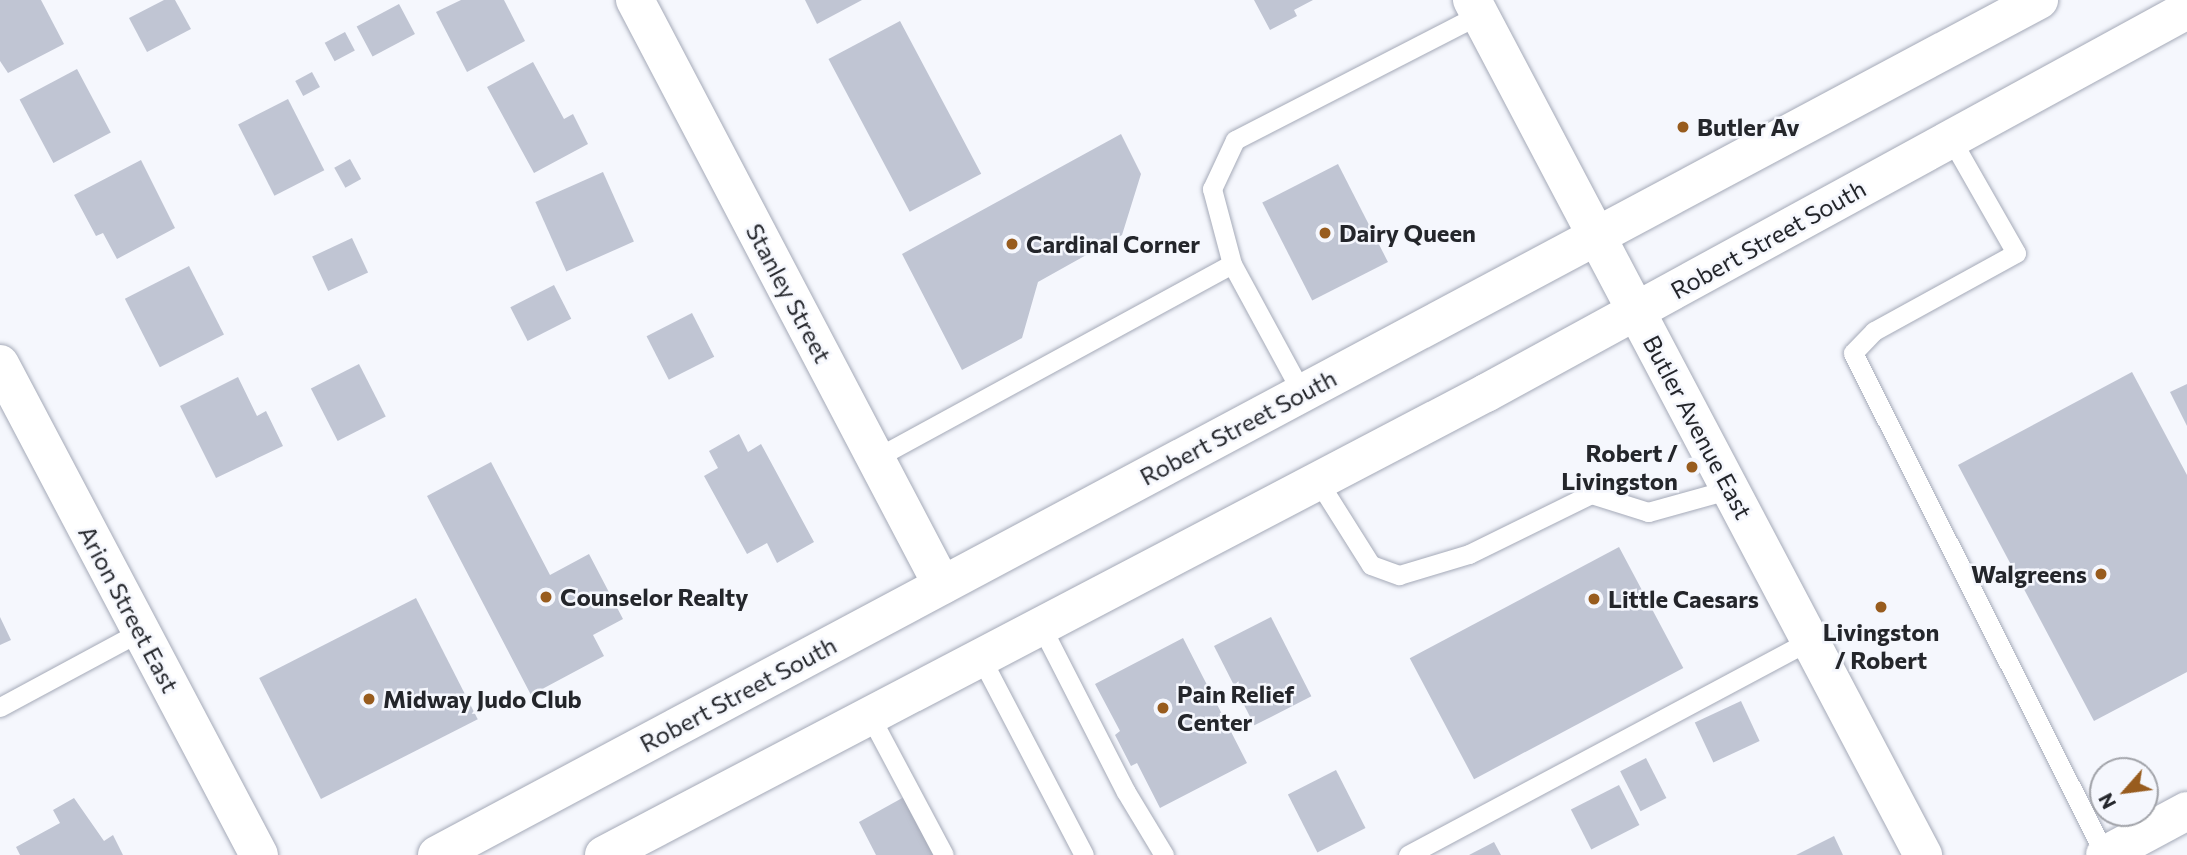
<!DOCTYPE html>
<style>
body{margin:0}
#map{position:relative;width:2187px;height:855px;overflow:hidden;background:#f5f7fd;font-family:Commissioner,sans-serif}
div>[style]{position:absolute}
.building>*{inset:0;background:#c0c5d3;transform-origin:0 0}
.roads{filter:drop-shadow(0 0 2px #a5aab8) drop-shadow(0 0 2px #a5aab8)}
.service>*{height:19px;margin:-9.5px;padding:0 9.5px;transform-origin:9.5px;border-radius:9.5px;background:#fff}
.minor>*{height:38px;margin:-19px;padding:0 19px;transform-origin:19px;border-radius:19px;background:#fff}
.tertiary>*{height:38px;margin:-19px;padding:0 19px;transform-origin:19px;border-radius:19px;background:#fff}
.secondary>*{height:38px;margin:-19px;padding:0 19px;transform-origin:19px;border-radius:19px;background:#fff}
.dots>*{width:19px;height:19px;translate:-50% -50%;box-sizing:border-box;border:4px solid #f5f7fd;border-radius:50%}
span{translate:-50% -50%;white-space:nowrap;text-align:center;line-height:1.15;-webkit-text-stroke:5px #f5f7fd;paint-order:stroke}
.poi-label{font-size:24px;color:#24262b;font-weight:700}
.left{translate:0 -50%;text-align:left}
.right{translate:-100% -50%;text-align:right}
.street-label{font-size:24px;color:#24262b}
.north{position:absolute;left:2089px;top:757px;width:70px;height:70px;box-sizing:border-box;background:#f5f7fd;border:2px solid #a1a3a9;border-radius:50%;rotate:242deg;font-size:19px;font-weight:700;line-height:28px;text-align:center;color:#24262b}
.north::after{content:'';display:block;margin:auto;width:24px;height:32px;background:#985c1e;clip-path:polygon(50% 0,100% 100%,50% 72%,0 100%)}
</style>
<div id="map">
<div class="building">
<i style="clip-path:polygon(0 0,41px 0,64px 44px,8px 73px,0 61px)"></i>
<i style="clip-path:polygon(164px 0,175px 0,191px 29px,147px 52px,129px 18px)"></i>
<i style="clip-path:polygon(461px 0,504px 0,525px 41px,467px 72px,436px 12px)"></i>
<i style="clip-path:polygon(805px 0,862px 0,817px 24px)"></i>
<i style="clip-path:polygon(1254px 0,1313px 0,1294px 10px,1297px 16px,1270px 30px)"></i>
<i style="left:399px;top:4px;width:34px;height:48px;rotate:62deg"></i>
<i style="left:900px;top:21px;width:173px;height:81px;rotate:62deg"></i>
<i style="left:345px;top:32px;width:21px;height:23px;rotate:62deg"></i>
<i style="clip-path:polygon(533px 62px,564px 119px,573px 114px,588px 144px,534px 173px,487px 87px)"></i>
<i style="left:77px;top:69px;width:72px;height:65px;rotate:62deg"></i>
<i style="left:312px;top:72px;width:17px;height:19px;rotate:62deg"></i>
<i style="left:288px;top:99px;width:80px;height:56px;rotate:63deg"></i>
<i style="clip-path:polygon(1121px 134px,1141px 174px,1122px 235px,1038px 282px,1022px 338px,962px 370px,902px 254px)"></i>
<i style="left:350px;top:159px;width:23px;height:18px;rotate:61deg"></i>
<i style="clip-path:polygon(141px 160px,175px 228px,117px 259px,103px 233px,96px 236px,74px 195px)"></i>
<i style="left:1338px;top:164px;width:110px;height:85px;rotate:63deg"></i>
<i style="left:603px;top:172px;width:76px;height:74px;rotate:66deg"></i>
<i style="left:352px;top:238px;width:38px;height:44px;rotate:65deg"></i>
<i style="left:189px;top:266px;width:77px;height:72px;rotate:63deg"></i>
<i style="left:554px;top:285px;width:38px;height:49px;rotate:63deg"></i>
<i style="left:692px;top:313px;width:49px;height:51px;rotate:63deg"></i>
<i style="left:359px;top:364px;width:59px;height:54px;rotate:63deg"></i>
<i style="clip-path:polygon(2132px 372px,2187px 475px,2187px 672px,2094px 721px,1958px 465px)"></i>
<i style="clip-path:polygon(238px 377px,257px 416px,266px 411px,283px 446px,216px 478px,180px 406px)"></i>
<i style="clip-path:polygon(2187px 384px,2187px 426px,2170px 392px)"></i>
<i style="clip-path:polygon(739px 434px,748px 452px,761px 444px,814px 542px,777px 563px,767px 543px,747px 554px,704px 476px,718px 468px,709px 451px)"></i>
<i style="clip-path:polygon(491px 462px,550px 575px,589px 554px,623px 619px,593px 635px,604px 656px,531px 695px,427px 496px)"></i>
<i style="left:1619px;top:547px;width:137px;height:237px;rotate:62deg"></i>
<i style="left:416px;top:598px;width:136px;height:176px;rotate:63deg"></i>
<i style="clip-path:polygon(0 617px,11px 640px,0 645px)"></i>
<i style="left:1271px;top:617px;width:89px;height:64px;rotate:63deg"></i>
<i style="clip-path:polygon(1183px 638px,1247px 763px,1160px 808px,1137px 763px,1131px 766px,1115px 735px,1120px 731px,1095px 684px)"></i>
<i style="left:1741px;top:701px;width:44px;height:51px;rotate:65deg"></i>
<i style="left:1646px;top:758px;width:45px;height:29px;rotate:63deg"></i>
<i style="left:1336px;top:770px;width:65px;height:54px;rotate:63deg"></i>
<i style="left:1619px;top:785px;width:45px;height:54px;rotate:63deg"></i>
<i style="clip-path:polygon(904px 797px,935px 855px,876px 855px,859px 822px)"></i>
<i style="clip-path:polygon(74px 798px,104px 841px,113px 835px,123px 855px,20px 855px,16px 847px,60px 823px,53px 810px)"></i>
<i style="clip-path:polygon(1834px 836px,1843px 855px,1796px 855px)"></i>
<i style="clip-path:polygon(1494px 842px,1501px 855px,1469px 855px)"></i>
</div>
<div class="roads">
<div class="service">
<i style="left:1951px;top:139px;width:131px;rotate:60.3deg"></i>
<i style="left:2016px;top:253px;width:162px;rotate:151.2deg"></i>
<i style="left:1874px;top:331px;width:30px;rotate:134deg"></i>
<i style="left:1853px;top:353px;width:562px;rotate:63.34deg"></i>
<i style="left:1232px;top:264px;width:147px;rotate:61.5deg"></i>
<i style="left:876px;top:458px;width:405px;rotate:-28.6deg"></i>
<i style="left:1232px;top:264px;width:78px;rotate:-104.9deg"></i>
<i style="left:1212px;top:189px;width:54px;rotate:-64.9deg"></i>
<i style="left:1235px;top:140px;width:276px;rotate:-27.2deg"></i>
<i style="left:1318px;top:481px;width:99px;rotate:57.8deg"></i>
<i style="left:1371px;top:565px;width:30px;rotate:20deg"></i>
<i style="left:1399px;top:575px;width:73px;rotate:-16.7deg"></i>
<i style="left:1469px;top:554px;width:136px;rotate:-26.2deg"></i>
<i style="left:1591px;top:494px;width:60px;rotate:17.5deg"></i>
<i style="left:1648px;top:512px;width:86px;rotate:-15.5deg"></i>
<i style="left:1041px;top:626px;width:186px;rotate:62.9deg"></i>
<i style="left:1126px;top:792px;width:74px;rotate:58.9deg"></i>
<i style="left:981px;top:658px;width:222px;rotate:62.4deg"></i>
<i style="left:0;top:707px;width:160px;rotate:-28.3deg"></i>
<i style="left:870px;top:716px;width:157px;rotate:62deg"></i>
<i style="left:1408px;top:855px;width:456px;rotate:-28.1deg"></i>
</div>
<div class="minor">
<i style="left:635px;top:0;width:661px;rotate:62.31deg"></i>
<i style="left:0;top:364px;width:555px;rotate:62.19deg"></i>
<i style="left:2105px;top:855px;width:93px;rotate:-28.2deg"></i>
</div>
<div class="tertiary">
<i style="left:1472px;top:0;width:967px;rotate:62.19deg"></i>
</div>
<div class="secondary">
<i style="left:437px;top:855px;width:1816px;rotate:-28.09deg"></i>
<i style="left:604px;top:855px;width:996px;rotate:-27.65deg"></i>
<i style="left:1486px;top:393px;width:799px;rotate:-28.65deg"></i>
</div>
</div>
<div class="dots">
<i style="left:1683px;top:127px;background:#985c1e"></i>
<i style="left:1325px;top:233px;background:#985c1e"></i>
<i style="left:1012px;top:244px;background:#985c1e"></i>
<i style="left:1692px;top:467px;background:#985c1e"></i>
<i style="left:2101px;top:574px;background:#985c1e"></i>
<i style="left:546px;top:597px;background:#985c1e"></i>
<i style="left:1594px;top:599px;background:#985c1e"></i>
<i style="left:1881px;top:607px;background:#985c1e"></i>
<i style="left:369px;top:699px;background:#985c1e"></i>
<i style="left:1163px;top:708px;background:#985c1e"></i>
</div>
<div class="poi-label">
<span class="left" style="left:1697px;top:127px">Butler Av</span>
<span class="left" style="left:1339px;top:233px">Dairy Queen</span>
<span class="left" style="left:1026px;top:244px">Cardinal Corner</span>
<span class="right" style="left:1678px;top:467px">Robert /<br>Livingston</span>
<span class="right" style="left:2087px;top:574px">Walgreens</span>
<span class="left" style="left:560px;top:597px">Counselor Realty</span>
<span class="left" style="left:1608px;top:599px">Little Caesars</span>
<span style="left:1881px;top:646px">Livingston<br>/ Robert</span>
<span class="left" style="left:1177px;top:708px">Pain Relief<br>Center</span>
<span class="left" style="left:383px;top:699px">Midway Judo Club</span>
</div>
<div class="street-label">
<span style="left:1768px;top:239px;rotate:-29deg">Robert Street South</span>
<span style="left:789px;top:293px;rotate:62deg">Stanley Street</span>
<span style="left:1238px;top:427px;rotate:-28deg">Robert Street South</span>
<span style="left:1698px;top:427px;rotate:62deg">Butler Avenue East</span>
<span style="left:129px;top:609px;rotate:62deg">Arion Street East</span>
<span style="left:738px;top:694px;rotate:-28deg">Robert Street South</span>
</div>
<div class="north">N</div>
</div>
